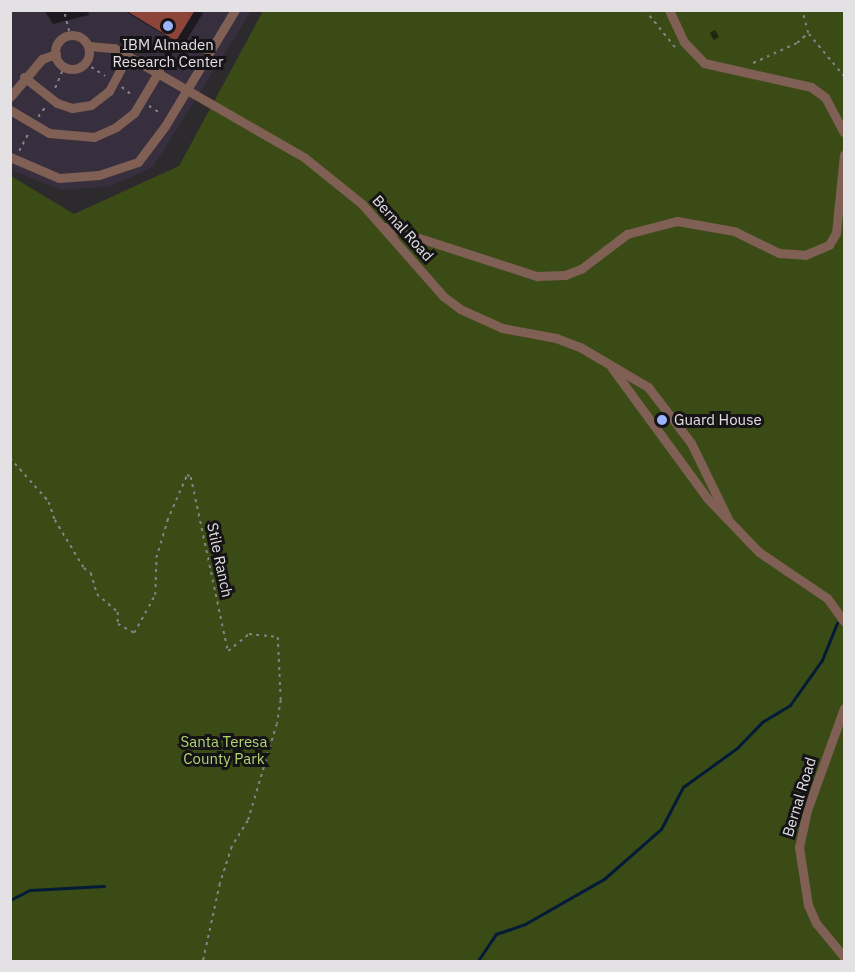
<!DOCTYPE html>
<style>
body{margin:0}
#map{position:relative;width:855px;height:972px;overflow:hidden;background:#2d2a2e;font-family:"IBM Plex Sans",sans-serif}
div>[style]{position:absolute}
.industrial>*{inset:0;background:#382f3e}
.green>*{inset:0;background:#3a4b15}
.shadow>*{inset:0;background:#0007;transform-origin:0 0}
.stream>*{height:3px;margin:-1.5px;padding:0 1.5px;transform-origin:1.5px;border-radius:1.5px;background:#031b36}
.building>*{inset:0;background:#8d4439}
.path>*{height:1.5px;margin-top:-0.75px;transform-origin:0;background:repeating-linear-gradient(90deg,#868387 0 3px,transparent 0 7.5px)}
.minor>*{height:9px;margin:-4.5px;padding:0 4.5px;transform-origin:4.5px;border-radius:4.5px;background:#805f55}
.minor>.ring{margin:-4.5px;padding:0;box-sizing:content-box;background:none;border:9px solid #805f55;border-radius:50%}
.dots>*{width:16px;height:16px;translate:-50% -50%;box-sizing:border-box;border:3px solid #151315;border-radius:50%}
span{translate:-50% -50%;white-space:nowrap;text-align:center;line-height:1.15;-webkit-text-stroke:6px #151315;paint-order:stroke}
.poi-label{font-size:15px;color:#e3e1e4}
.left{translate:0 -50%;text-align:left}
.street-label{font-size:15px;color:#e3e1e4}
.park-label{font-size:15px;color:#b2d471}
.frame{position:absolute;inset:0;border:12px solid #e3e1e4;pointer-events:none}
</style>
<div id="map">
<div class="industrial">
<i style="clip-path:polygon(11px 11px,251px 11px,153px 167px,111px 186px,62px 190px,11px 170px)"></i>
</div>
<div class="green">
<i style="clip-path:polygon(263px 11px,844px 11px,844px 961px,11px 962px,11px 176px,74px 214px,179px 166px)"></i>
</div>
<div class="shadow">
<i style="clip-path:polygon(44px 10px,88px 10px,89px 15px,53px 24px)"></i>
<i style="clip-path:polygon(123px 10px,200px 10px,203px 13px,183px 46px)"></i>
<i style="left:715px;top:30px;width:8px;height:6px;rotate:60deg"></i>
</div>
<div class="stream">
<i style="left:10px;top:900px;width:22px;rotate:-27deg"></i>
<i style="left:30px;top:890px;width:74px;rotate:-3.1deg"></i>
<i style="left:477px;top:962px;width:34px;rotate:-56deg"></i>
<i style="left:496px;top:934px;width:31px;rotate:-19deg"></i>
<i style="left:525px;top:924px;width:91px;rotate:-29.7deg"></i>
<i style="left:604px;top:879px;width:76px;rotate:-41.3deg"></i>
<i style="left:661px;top:829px;width:47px;rotate:-62.4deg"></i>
<i style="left:683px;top:787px;width:67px;rotate:-35.8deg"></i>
<i style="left:737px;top:748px;width:36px;rotate:-46deg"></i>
<i style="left:762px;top:722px;width:33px;rotate:-31deg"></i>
<i style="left:790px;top:705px;width:55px;rotate:-54.6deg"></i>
<i style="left:822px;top:660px;width:40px;rotate:-68deg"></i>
</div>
<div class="building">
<i style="clip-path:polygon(125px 10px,195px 10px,176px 41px)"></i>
</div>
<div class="path">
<i style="left:645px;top:10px;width:48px;rotate:51deg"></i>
<i style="left:65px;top:14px;width:21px;rotate:76deg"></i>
<i style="left:809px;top:34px;width:55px;rotate:50.2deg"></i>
<i style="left:85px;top:63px;width:24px;rotate:33deg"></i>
<i style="left:753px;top:63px;width:48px;rotate:-24.4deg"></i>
<i style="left:797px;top:43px;width:15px;rotate:-42deg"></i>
<i style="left:808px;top:33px;width:24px;rotate:-105deg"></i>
<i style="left:122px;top:87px;width:13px;rotate:39deg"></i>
<i style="left:55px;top:88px;width:23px;rotate:-67deg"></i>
<i style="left:149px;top:106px;width:13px;rotate:32deg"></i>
<i style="left:38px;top:117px;width:14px;rotate:-54deg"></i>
<i style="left:19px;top:151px;width:19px;rotate:-62deg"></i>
<i style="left:10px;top:458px;width:59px;rotate:48.4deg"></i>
<i style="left:49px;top:502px;width:19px;rotate:72deg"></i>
<i style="left:55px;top:520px;width:56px;rotate:58.9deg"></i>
<i style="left:84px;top:568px;width:9px;rotate:36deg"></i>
<i style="left:91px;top:573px;width:22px;rotate:74deg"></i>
<i style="left:97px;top:594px;width:28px;rotate:41deg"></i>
<i style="left:118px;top:612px;width:12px;rotate:90deg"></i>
<i style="left:118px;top:624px;width:18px;rotate:29deg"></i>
<i style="left:134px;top:633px;width:43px;rotate:-61.1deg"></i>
<i style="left:155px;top:595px;width:37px;rotate:-88deg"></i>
<i style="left:156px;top:558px;width:39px;rotate:-73deg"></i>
<i style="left:167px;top:521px;width:50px;rotate:-66.5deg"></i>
<i style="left:187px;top:475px;width:4px;rotate:27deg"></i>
<i style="left:191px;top:477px;width:178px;rotate:78deg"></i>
<i style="left:228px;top:651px;width:27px;rotate:-39deg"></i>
<i style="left:249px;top:634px;width:29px;rotate:6deg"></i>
<i style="left:278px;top:637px;width:63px;rotate:87.3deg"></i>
<i style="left:281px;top:700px;width:24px;rotate:99deg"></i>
<i style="left:277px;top:724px;width:101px;rotate:106.6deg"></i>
<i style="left:248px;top:821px;width:31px;rotate:122deg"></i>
<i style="left:232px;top:847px;width:39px;rotate:108deg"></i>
<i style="left:220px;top:884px;width:80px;rotate:102.3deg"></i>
</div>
<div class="minor">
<i style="left:669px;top:10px;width:35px;rotate:65deg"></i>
<i style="left:684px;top:42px;width:29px;rotate:46deg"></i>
<i style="left:704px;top:63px;width:110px;rotate:12.6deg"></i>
<i style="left:811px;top:87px;width:17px;rotate:36deg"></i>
<i style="left:825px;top:97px;width:40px;rotate:62deg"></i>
<i class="ring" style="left:55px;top:35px;width:25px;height:25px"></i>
<i style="left:89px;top:46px;width:25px;rotate:5deg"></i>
<i style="left:114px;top:48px;width:220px;rotate:29.9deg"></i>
<i style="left:305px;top:158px;width:73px;rotate:38.9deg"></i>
<i style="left:362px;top:204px;width:123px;rotate:48.6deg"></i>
<i style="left:443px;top:296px;width:21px;rotate:37deg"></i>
<i style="left:460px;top:309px;width:46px;rotate:24.3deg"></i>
<i style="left:502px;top:328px;width:55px;rotate:10.5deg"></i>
<i style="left:556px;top:338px;width:26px;rotate:21deg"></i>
<i style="left:580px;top:347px;width:79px;rotate:30.5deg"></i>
<i style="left:648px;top:387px;width:71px;rotate:52.5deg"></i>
<i style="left:691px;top:443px;width:85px;rotate:64deg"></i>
<i style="left:24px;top:77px;width:42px;rotate:38.2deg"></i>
<i style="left:57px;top:103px;width:16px;rotate:18deg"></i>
<i style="left:72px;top:108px;width:19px;rotate:-9deg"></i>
<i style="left:91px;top:105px;width:23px;rotate:-38deg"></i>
<i style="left:109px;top:91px;width:40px;rotate:-62deg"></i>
<i style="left:10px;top:97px;width:50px;rotate:-49.9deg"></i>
<i style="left:42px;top:59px;width:15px;rotate:-20deg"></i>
<i style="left:10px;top:110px;width:45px;rotate:30.5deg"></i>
<i style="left:49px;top:133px;width:45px;rotate:5.1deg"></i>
<i style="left:94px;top:137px;width:24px;rotate:-24deg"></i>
<i style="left:116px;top:127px;width:23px;rotate:-38deg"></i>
<i style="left:134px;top:113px;width:49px;rotate:-59.2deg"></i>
<i style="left:10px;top:157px;width:53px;rotate:23.2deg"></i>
<i style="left:59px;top:178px;width:40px;rotate:-4.3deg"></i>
<i style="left:99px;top:175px;width:41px;rotate:-18.4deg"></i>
<i style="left:138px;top:162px;width:45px;rotate:-53.1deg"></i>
<i style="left:165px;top:126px;width:135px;rotate:-58.9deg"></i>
<i style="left:385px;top:227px;width:160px;rotate:17.9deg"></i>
<i style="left:537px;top:276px;width:28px;rotate:-2deg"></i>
<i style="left:565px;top:275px;width:17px;rotate:-21deg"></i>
<i style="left:581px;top:269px;width:58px;rotate:-37.3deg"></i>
<i style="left:627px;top:234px;width:52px;rotate:-14.6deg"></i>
<i style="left:677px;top:221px;width:58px;rotate:10deg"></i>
<i style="left:734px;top:231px;width:50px;rotate:26.1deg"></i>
<i style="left:779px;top:253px;width:26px;rotate:4deg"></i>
<i style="left:805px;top:255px;width:26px;rotate:-23deg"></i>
<i style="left:829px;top:245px;width:14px;rotate:-60deg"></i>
<i style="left:836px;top:233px;width:79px;rotate:-84.2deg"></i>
<i style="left:612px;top:368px;width:161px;rotate:53.8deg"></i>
<i style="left:707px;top:498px;width:75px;rotate:46.1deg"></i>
<i style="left:759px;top:552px;width:82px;rotate:34.1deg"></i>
<i style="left:827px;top:598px;width:29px;rotate:54deg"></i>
<i style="left:844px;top:708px;width:109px;rotate:109.9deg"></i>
<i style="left:807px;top:810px;width:38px;rotate:102deg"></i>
<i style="left:799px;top:847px;width:59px;rotate:81.2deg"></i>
<i style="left:808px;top:905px;width:20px;rotate:66deg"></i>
<i style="left:816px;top:923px;width:44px;rotate:50.5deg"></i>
</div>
<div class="dots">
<i style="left:168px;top:26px;background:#9cb4fd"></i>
<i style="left:662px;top:420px;background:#9cb4fd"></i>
</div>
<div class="poi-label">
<span style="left:168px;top:53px">IBM Almaden<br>Research Center</span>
<span class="left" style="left:674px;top:420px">Guard House</span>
</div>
<div class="street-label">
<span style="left:403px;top:228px;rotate:48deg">Bernal Road</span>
<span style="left:220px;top:560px;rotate:78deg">Stile Ranch</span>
<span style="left:799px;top:797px;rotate:-73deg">Bernal Road</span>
</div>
<div class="park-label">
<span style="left:224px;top:750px">Santa Teresa<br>County Park</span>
</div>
<div class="frame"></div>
</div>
